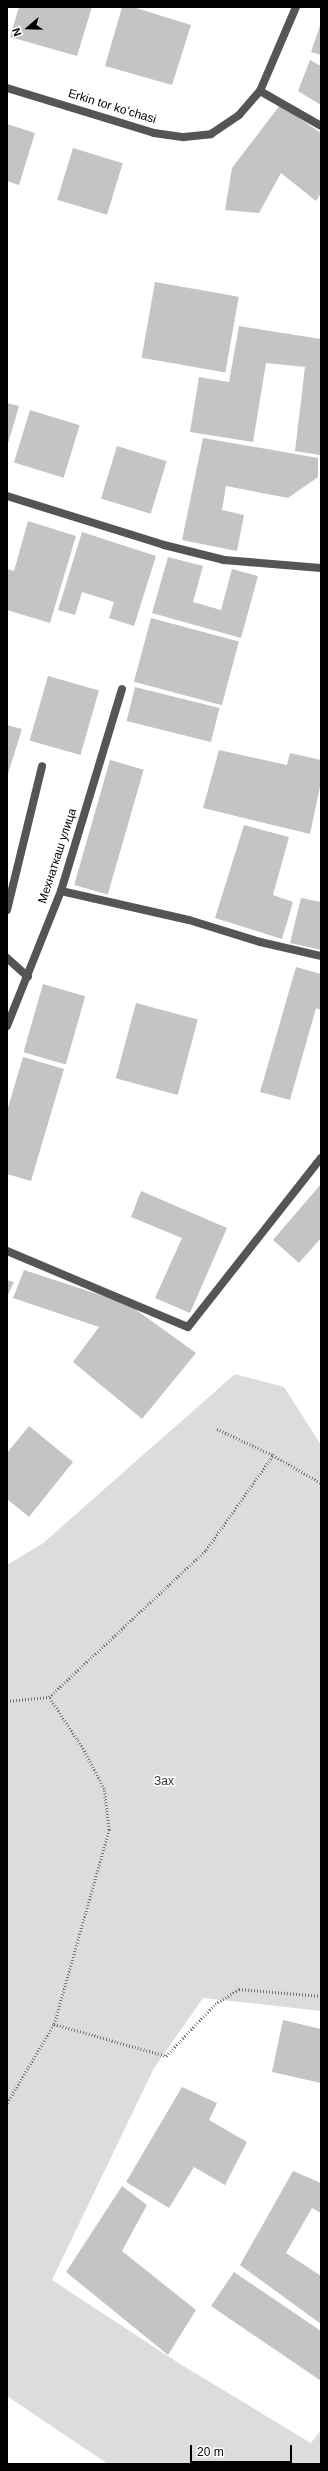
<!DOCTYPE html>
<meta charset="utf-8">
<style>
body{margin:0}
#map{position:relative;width:328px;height:2471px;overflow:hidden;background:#fff;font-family:Helvetica,sans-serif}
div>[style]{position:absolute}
.green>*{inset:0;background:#dcdcdc}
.building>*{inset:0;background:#c4c4c4;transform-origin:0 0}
.path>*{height:2.5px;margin-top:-1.25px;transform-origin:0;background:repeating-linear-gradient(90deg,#777 0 1px,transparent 0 3px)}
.service>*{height:8px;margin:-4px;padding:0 4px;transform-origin:4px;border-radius:4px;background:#555}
.minor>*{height:8px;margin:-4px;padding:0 4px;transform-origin:4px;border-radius:4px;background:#555}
span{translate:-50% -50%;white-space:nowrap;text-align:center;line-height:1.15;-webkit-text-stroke:3px #fff;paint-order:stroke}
.street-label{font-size:12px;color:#000}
.park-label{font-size:12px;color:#333}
.frame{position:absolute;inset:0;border:8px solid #000;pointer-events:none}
.north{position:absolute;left:8px;top:8px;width:40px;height:40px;-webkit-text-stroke:3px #fff;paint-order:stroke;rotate:250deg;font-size:11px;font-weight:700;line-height:16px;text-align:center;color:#000}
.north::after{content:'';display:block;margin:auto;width:14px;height:18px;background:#000;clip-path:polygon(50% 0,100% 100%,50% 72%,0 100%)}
.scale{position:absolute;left:190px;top:2445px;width:102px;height:18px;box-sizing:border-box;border:2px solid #000;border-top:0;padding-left:5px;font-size:12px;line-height:14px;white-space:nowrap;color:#000;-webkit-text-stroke:3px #fff;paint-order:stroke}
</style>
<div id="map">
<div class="green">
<i style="clip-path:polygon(235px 1374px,284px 1387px,321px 1445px,321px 2011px,203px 1998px,154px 2068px,52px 2280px,180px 2364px,311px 2443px,321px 2430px,321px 2464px,108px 2464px,7px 2396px,7px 1565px,42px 1544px)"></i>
</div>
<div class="building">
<i style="clip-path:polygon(19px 7px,92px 7px,77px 56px,10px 37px)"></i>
<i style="clip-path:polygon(122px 7px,133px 7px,191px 25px,172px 85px,105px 66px)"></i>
<i style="clip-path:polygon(321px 23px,321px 55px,311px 52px)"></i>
<i style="clip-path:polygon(310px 60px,321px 66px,321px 105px,298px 91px)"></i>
<i style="clip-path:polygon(280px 105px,321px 133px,321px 193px,316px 201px,281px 173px,259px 213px,225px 210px,232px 168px)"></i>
<i style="clip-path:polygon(7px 124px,35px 133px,19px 185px,7px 181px)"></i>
<i style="left:73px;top:148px;width:52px;height:54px;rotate:17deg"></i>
<i style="left:155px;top:282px;width:85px;height:77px;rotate:10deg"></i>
<i style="clip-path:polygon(239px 326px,321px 339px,320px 455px,295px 451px,305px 367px,266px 363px,253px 442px,190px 432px,199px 377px,229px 382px)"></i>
<i style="clip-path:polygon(7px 403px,19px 406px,7px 447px)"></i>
<i style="left:30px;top:410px;width:52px;height:55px;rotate:17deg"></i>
<i style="clip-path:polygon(203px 438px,318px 458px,318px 477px,288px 498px,226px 486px,222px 510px,244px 515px,237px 551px,182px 540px)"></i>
<i style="left:117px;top:446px;width:52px;height:55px;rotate:17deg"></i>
<i style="clip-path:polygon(28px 521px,76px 536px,50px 623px,7px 610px,7px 569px,14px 571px)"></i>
<i style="clip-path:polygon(82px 532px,156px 556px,134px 626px,109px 618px,114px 602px,82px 592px,75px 615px,58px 610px)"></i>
<i style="clip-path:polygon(168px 557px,203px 566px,193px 602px,221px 610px,232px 569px,258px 576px,241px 638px,152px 613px)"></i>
<i style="left:151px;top:618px;width:91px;height:66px;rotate:15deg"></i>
<i style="left:48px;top:676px;width:53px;height:67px;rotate:16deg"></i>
<i style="left:135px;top:687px;width:87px;height:35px;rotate:14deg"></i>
<i style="clip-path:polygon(7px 725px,22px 729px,7px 777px)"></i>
<i style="clip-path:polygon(219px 750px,287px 765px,290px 753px,321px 760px,321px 782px,310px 834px,203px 808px)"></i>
<i style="left:110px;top:760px;width:35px;height:130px;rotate:16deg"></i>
<i style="clip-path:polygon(244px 825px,289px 837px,273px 895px,293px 902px,282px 939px,215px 918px)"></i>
<i style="clip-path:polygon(301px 898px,321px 902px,321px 950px,290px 943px)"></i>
<i style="clip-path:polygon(296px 967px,321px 974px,321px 1010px,316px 1008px,290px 1100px,260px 1092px)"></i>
<i style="left:43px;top:984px;width:44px;height:71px;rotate:16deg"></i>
<i style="left:136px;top:1003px;width:64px;height:78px;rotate:15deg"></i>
<i style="clip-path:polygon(23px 1057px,64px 1069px,31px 1181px,7px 1174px,7px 1111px)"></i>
<i style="clip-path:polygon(321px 1184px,321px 1238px,299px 1263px,273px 1240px)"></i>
<i style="clip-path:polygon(141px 1191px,227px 1228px,190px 1313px,155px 1298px,182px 1238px,131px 1217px)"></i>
<i style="clip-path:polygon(24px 1270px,128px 1304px,196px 1353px,142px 1419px,73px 1362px,99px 1327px,13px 1298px)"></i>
<i style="clip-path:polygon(7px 1280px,14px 1282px,7px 1297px)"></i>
<i style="clip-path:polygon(29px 1426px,73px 1462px,29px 1517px,7px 1499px,7px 1453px)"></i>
<i style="clip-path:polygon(283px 2020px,321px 2029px,321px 2083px,272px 2072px)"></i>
<i style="clip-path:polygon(182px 2087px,217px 2103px,209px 2120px,247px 2142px,225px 2185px,194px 2167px,169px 2208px,126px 2182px)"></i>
<i style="clip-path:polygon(293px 2171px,321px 2183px,321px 2213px,312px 2208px,286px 2253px,321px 2276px,321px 2324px,240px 2265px)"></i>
<i style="clip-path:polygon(122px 2186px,147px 2205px,122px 2251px,196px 2310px,168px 2355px,66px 2272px)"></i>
<i style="clip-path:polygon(234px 2272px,321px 2331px,321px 2381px,211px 2306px)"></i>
</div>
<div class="path">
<i style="left:217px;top:1429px;width:62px;rotate:24.9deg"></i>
<i style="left:273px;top:1455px;width:56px;rotate:30.3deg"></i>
<i style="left:7px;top:1701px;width:42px;rotate:-5.4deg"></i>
<i style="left:54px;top:2024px;width:116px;rotate:15.9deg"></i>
<i style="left:166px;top:2056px;width:71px;rotate:-46.7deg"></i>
<i style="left:215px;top:2004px;width:28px;rotate:-32deg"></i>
<i style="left:239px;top:1989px;width:82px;rotate:4.9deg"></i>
<i style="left:7px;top:2103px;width:92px;rotate:-59.3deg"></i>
<i style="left:54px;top:2024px;width:202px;rotate:-74.2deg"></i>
<i style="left:109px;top:1830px;width:41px;rotate:-97deg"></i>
<i style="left:104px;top:1789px;width:45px;rotate:-117.7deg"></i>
<i style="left:83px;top:1749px;width:62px;rotate:-123.2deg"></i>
<i style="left:49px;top:1697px;width:215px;rotate:-43.1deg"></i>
<i style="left:206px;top:1550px;width:116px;rotate:-54.8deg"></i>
</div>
<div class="service">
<i style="left:7px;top:910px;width:148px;rotate:-76.3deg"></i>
<i style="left:7px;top:958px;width:28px;rotate:42deg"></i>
</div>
<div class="minor">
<i style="left:7px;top:88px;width:154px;rotate:17deg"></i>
<i style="left:154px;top:133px;width:30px;rotate:8deg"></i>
<i style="left:184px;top:137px;width:27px;rotate:-6deg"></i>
<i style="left:211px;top:134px;width:34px;rotate:-34deg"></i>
<i style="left:239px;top:115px;width:32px;rotate:-49deg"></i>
<i style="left:260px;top:91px;width:91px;rotate:-66.8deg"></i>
<i style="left:260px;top:91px;width:70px;rotate:29.8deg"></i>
<i style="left:7px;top:496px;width:164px;rotate:17.3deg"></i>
<i style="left:164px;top:545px;width:62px;rotate:14deg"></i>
<i style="left:224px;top:560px;width:97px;rotate:4.7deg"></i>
<i style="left:61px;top:891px;width:131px;rotate:12.8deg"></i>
<i style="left:189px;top:920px;width:74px;rotate:17.2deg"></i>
<i style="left:260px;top:942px;width:63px;rotate:12.9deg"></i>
<i style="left:7px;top:1026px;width:145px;rotate:-68.2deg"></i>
<i style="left:61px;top:891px;width:211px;rotate:-73.2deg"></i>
<i style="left:7px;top:1251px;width:196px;rotate:22.8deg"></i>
<i style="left:188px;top:1327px;width:215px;rotate:-51.8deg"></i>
</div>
<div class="street-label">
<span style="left:112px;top:107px;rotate:17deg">Erkin tor koʻchasi</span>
<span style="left:58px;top:856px;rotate:-72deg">Мехнаткаш улица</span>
</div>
<div class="park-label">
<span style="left:164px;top:1782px">Зах</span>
</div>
<div class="frame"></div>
<div class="north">N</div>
<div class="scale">20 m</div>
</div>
